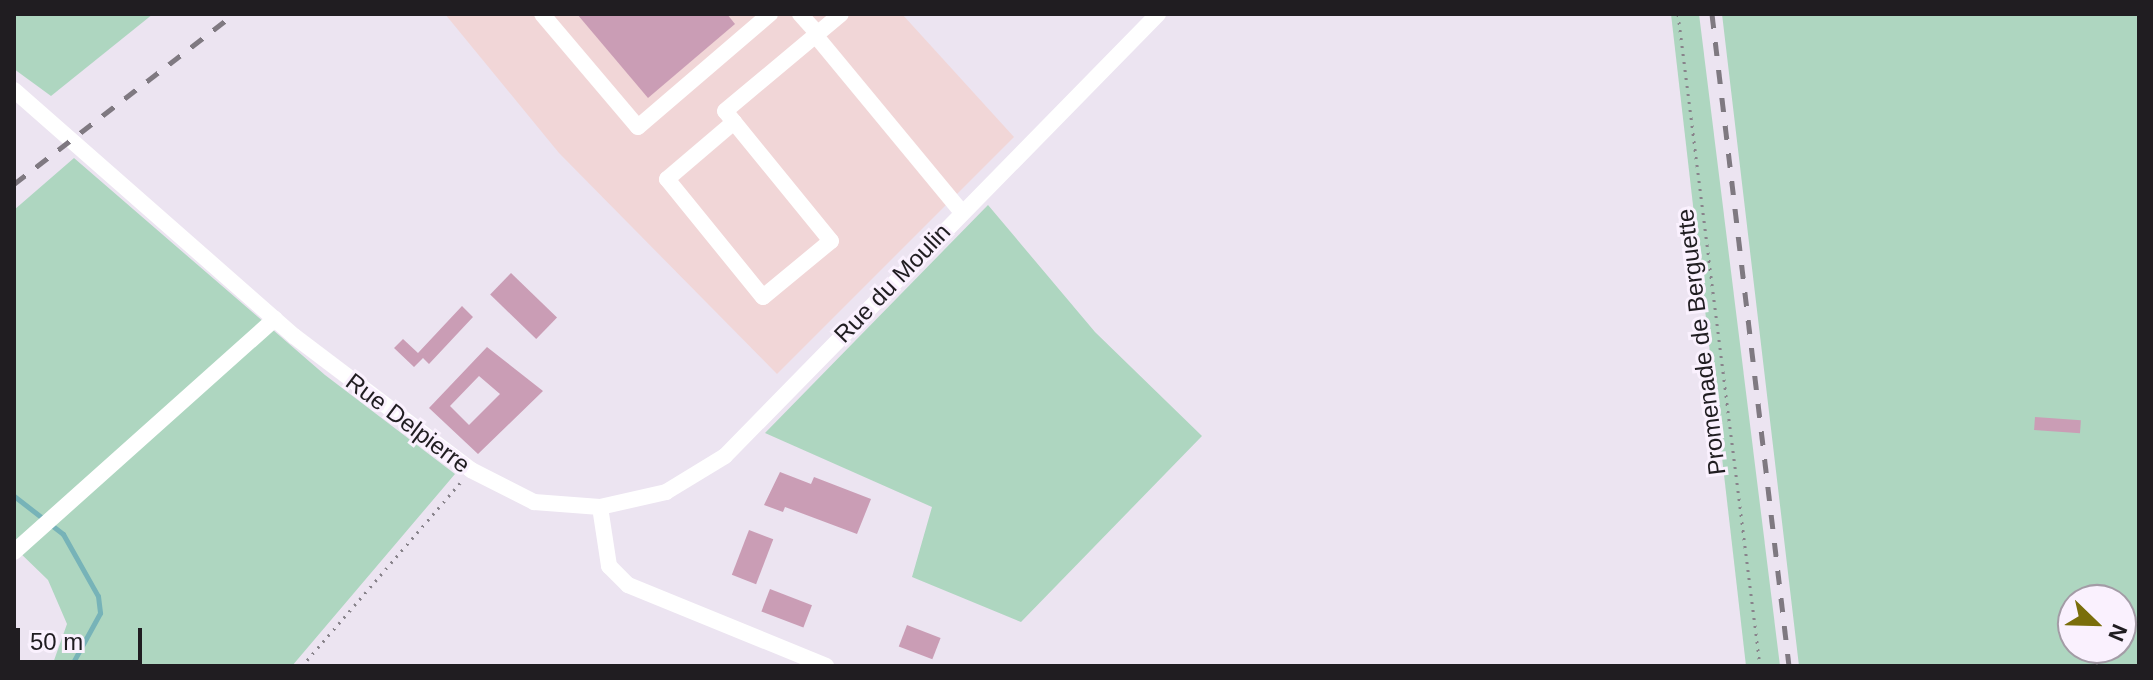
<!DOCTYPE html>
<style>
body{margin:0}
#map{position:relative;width:2153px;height:680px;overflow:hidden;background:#ece4f1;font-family:Arial,sans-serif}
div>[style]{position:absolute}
.industrial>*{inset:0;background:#f1d6d7}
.green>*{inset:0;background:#aed6c0}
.stream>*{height:5px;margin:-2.5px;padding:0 2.5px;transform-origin:2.5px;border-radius:2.5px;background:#77b3b8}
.building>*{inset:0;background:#ca9db5;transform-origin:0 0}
.path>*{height:3px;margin-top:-1.5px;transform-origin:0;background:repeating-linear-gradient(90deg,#88838b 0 2px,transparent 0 8px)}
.minor>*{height:16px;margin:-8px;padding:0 8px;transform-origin:8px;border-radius:8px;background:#fff}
.rail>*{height:5px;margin-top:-2.5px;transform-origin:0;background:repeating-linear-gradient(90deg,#7f7981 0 14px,transparent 0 28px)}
span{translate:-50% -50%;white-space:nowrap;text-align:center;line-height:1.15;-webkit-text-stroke:6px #faf1fe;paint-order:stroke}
.street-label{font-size:24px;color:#201d21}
.frame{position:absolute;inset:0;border:16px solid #201d21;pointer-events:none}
.north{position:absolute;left:2057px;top:584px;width:80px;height:80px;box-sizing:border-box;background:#faf1fe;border:2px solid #a39ca6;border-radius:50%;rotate:113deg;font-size:22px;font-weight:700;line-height:32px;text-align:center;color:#201d21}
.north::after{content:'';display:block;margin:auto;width:28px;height:36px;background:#7a6e0b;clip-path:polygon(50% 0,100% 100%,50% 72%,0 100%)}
.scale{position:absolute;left:16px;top:628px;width:126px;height:36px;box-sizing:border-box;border:4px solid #201d21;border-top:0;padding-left:10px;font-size:24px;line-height:28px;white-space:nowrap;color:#201d21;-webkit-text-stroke:6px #faf1fe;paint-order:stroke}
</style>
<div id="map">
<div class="industrial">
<i style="clip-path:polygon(445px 14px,902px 14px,1014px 137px,777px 374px,559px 153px)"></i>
</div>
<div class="green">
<i style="clip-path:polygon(14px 14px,153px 14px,51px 96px,14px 69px)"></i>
<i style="clip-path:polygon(1671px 14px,1699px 14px,1780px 666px,1746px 666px)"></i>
<i style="clip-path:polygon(evenodd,1722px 14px,2139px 14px,2139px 666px,1799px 666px,1722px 14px,2073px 600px,2121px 600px,2121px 648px,2073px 648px,2073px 600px)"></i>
<i style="clip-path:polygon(74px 158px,325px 375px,455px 474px,292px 666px,52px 666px,67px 624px,48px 580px,14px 547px,14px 210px)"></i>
<i style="clip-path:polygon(988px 205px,1095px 332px,1202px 436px,1021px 622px,912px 577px,932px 507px,765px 433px)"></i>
</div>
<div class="stream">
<i style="left:14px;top:496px;width:62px;rotate:37.8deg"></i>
<i style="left:63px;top:534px;width:71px;rotate:60.6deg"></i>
<i style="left:98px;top:596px;width:17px;rotate:83deg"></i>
<i style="left:100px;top:613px;width:60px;rotate:118.7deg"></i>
</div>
<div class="building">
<i style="clip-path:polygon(577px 14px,727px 14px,735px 24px,648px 98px)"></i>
<i style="left:511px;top:273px;width:64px;height:30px;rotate:44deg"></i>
<i style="clip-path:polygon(462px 306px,473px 317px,429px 364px,423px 358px,414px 367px,394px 348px,403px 339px,418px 353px)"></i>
<i style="clip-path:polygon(evenodd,487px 347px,543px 391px,478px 454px,429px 408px,487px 347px,479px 376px,500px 394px,469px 425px,450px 406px,479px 376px)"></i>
<i style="left:2035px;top:417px;width:46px;height:13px;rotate:4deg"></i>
<i style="clip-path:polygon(780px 472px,811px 484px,814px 477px,871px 499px,857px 534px,785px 507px,783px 512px,764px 505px)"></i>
<i style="left:749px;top:530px;width:26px;height:48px;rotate:21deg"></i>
<i style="left:770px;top:589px;width:45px;height:24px;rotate:21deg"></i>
<i style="left:907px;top:625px;width:36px;height:23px;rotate:21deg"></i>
</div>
<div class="path">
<i style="left:1678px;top:14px;width:657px;rotate:82.83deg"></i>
<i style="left:302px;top:666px;width:243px;rotate:-49.2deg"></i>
</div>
<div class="minor">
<i style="left:542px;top:14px;width:148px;rotate:49.7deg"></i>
<i style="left:638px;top:127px;width:174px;rotate:-40.6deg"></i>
<i style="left:800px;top:14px;width:27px;rotate:48deg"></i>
<i style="left:816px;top:36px;width:227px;rotate:50.4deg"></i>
<i style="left:14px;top:90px;width:373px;rotate:41.3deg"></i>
<i style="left:294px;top:336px;width:222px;rotate:37.1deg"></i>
<i style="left:471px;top:470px;width:71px;rotate:26.9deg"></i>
<i style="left:534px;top:502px;width:66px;rotate:4.3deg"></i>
<i style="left:600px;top:507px;width:68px;rotate:-12.8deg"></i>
<i style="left:666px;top:492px;width:69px;rotate:-31.4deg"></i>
<i style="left:725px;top:456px;width:619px;rotate:-45.59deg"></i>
<i style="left:734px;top:122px;width:88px;rotate:139.6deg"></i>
<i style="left:667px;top:179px;width:152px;rotate:50.9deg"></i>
<i style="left:763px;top:297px;width:88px;rotate:-39.5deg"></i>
<i style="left:831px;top:241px;width:154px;rotate:-129.2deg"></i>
<i style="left:734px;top:122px;width:14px;rotate:-129deg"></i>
<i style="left:725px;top:111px;width:151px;rotate:-39.9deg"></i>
<i style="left:600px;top:507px;width:60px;rotate:81.3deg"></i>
<i style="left:609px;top:566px;width:27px;rotate:45deg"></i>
<i style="left:628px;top:585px;width:214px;rotate:22.2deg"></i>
<i style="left:14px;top:552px;width:350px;rotate:-41.8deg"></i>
</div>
<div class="rail">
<i style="left:1712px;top:14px;width:657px;rotate:83.26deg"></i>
<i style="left:14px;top:184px;width:278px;rotate:-37.7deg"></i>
</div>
<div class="street-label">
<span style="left:892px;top:283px;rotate:-46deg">Rue du Moulin</span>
<span style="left:1701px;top:342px;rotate:-97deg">Promenade de Berguette</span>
<span style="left:408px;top:423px;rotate:37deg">Rue Delpierre</span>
</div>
<div class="frame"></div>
<div class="north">N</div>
<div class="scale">50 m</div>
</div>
